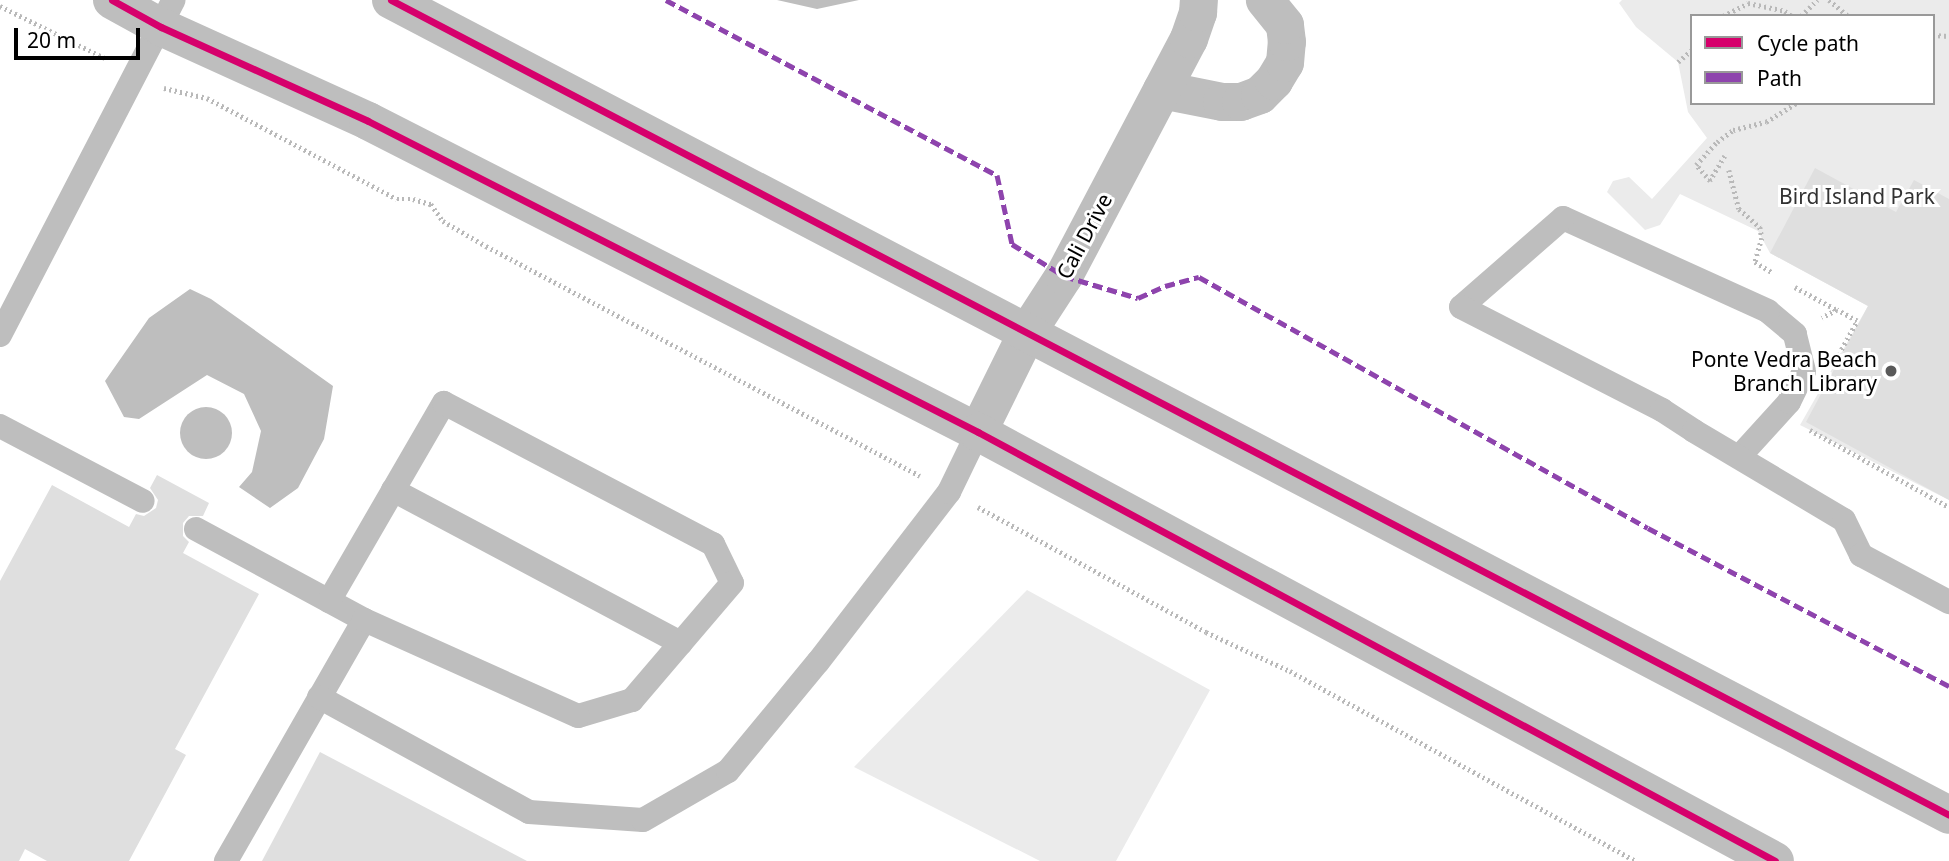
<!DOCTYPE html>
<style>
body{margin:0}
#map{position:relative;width:1949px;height:861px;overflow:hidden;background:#fff;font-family:"Noto Sans",sans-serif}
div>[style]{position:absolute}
.green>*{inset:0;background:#ebebeb}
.water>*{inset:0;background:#bebebe}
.round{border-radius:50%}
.building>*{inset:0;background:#dfdfdf}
.path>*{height:4.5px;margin-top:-2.25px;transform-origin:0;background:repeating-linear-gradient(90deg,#b9b9b9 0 2px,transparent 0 5.5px)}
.lane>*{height:24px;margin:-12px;padding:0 12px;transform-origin:12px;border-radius:12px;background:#bebebe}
.street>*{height:38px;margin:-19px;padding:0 19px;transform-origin:19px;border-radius:19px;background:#bebebe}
.primary>*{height:38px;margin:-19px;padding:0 19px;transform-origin:19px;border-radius:19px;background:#bebebe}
.quiet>*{height:5px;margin-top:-2.5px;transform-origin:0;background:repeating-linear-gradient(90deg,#8e44ad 0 10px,transparent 0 15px)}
.cycleway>*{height:7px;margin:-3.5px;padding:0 3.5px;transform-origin:3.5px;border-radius:3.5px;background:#d6006c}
.dots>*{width:19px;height:19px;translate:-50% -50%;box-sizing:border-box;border:4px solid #fff;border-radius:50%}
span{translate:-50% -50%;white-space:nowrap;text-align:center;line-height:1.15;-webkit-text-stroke:6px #fff;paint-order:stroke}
.park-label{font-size:21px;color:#323232}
.street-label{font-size:21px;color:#000}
.poi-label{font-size:21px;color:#000}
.right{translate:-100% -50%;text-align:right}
.legend{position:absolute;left:1690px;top:14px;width:245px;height:91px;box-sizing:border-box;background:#fff;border:2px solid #999;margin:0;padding:9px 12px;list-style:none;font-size:21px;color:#000}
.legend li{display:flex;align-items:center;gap:14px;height:35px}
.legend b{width:35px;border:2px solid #999}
.scale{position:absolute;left:14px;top:28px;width:126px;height:32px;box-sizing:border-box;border:4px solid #000;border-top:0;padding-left:9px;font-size:21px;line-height:24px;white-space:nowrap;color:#000;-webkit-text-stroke:5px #fff;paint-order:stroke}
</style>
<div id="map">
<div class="green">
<i style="clip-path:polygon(evenodd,1622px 0,1949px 0,1949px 500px,1800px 425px,1868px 306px,1770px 253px,1758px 231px,1680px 194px,1660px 225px,1645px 230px,1607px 192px,1613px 181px,1629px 177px,1652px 199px,1707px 138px,1688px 112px,1678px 62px,1636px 27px,1619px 3px,1622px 0,1692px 16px,1933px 16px,1933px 103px,1692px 103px,1692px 16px)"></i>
<i style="clip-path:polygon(1027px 590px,1210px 690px,1116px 861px,1040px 861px,854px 767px)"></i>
</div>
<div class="water">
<i style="clip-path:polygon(777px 0,859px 0,817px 9px)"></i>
<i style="clip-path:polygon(190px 289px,211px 299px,333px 386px,324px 439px,298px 488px,270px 508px,239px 487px,252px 472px,261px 431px,244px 394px,207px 375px,139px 419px,124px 417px,105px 381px,149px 318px)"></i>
<i class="round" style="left:180px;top:407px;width:52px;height:52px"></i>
</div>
<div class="building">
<i style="clip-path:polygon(1815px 168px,1896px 212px,1914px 180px,1949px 199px,1949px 500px,1806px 422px,1868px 306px,1770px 253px)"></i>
<i style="clip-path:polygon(157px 475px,209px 503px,203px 516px,189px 516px,183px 523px,183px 536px,189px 542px,183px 553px,259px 594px,175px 749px,186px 755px,129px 861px,47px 861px,25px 849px,19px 861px,0 861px,0 581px,52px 485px,129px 527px,136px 514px,144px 516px,156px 508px,158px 500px,150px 488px)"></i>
<i style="clip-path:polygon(320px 752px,527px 861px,262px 861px)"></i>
</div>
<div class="path">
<i style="left:1829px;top:0;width:25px;rotate:40deg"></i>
<i style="left:0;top:6px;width:119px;rotate:26.4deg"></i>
<i style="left:1723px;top:16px;width:28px;rotate:-27deg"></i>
<i style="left:1748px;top:3px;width:38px;rotate:12deg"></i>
<i style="left:1785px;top:11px;width:9px;rotate:36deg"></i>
<i style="left:1801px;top:16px;width:23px;rotate:-45deg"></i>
<i style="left:1933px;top:35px;width:16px;rotate:4deg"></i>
<i style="left:1678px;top:62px;width:18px;rotate:-41deg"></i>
<i style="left:164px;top:88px;width:44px;rotate:13.1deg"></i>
<i style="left:207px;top:98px;width:215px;rotate:28deg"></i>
<i style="left:397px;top:199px;width:16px"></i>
<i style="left:413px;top:199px;width:19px;rotate:16deg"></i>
<i style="left:431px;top:204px;width:21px;rotate:55deg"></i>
<i style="left:443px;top:221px;width:50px;rotate:30.2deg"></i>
<i style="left:486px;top:246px;width:491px;rotate:27.9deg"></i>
<i style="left:1725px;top:156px;width:29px;rotate:121deg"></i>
<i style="left:1710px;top:181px;width:21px;rotate:-131deg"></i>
<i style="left:1696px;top:165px;width:31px;rotate:-48deg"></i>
<i style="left:1717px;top:142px;width:20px;rotate:-37deg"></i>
<i style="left:1733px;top:130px;width:34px;rotate:-14deg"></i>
<i style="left:1766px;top:122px;width:36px;rotate:-32deg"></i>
<i style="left:1729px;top:170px;width:40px;rotate:75.6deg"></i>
<i style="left:1739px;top:209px;width:28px;rotate:41deg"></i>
<i style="left:1760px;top:227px;width:11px;rotate:80deg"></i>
<i style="left:1762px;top:238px;width:25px;rotate:106deg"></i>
<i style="left:1755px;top:262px;width:21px;rotate:31deg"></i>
<i style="left:1795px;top:287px;width:48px;rotate:28.7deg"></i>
<i style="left:1837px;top:310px;width:17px;rotate:152deg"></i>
<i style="left:1836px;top:359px;width:43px;rotate:-61.1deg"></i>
<i style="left:1857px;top:321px;width:23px;rotate:-151deg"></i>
<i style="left:1810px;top:430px;width:159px;rotate:29deg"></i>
<i style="left:978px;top:507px;width:260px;rotate:28.7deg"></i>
<i style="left:1206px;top:632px;width:93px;rotate:24.9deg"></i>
<i style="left:1290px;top:671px;width:395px;rotate:28.8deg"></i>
</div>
<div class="lane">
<i style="left:0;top:335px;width:377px;rotate:-62.6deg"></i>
<i style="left:0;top:426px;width:161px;rotate:27.7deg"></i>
<i style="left:1739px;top:457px;width:74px;rotate:-47.7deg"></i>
<i style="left:1789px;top:402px;width:34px;rotate:-64deg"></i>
<i style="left:1804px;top:371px;width:38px;rotate:-104deg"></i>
<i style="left:1795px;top:334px;width:35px;rotate:-140deg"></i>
<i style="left:1768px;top:311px;width:225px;rotate:-155.6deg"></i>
<i style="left:1563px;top:218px;width:135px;rotate:138.9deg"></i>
<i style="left:1461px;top:307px;width:226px;rotate:27.1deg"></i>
<i style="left:1662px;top:410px;width:38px;rotate:33deg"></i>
<i style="left:1694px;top:431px;width:174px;rotate:30.7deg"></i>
<i style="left:1844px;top:520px;width:39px;rotate:64deg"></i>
<i style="left:1861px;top:555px;width:100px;rotate:28.1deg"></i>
<i style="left:393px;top:490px;width:326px;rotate:28deg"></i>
<i style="left:196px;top:529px;width:191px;rotate:28.4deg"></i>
<i style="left:364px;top:620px;width:278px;rotate:119.8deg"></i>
<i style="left:329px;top:601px;width:229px;rotate:-59.9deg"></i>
<i style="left:444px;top:403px;width:304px;rotate:27.7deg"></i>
<i style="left:713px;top:544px;width:43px;rotate:64deg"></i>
<i style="left:732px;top:583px;width:154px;rotate:130.5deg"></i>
<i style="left:632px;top:700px;width:56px;rotate:163.5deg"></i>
<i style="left:578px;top:716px;width:235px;rotate:-155.8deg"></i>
<i style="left:319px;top:697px;width:239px;rotate:28.7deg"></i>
<i style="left:529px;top:812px;width:114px;rotate:4deg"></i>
<i style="left:643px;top:820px;width:98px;rotate:-30deg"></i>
<i style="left:728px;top:771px;width:141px;rotate:-50.5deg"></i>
<i style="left:818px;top:662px;width:215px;rotate:-52.4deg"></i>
<i style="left:949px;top:492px;width:67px;rotate:-64.2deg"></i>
</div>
<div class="street">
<i style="left:1162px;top:90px;width:61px;rotate:11.3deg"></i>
<i style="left:1222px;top:102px;width:19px"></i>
<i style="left:1241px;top:102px;width:20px;rotate:-20deg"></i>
<i style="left:1260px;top:95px;width:20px;rotate:-45deg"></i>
<i style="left:1274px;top:81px;width:21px;rotate:-59deg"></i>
<i style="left:1285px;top:63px;width:21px;rotate:-85deg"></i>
<i style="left:1287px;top:42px;width:17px;rotate:-97deg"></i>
<i style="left:1285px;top:25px;width:32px;rotate:-129deg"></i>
<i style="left:978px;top:432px;width:110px;rotate:-63.7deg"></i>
<i style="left:1027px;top:333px;width:68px;rotate:-57deg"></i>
<i style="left:1064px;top:276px;width:268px;rotate:-62.2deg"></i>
<i style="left:1189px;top:39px;width:28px;rotate:-71deg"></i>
<i style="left:1198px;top:13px;width:13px;rotate:-86deg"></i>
</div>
<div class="primary">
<i style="left:112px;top:0;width:56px;rotate:28.9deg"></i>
<i style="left:161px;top:27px;width:227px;rotate:24.4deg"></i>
<i style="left:368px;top:121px;width:685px;rotate:27.01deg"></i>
<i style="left:978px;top:432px;width:905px;rotate:28.29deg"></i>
<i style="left:391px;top:0;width:1758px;rotate:27.61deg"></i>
</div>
<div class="quiet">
<i style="left:666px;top:0;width:374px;rotate:27.9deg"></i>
<i style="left:997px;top:175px;width:71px;rotate:77.7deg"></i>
<i style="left:1012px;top:244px;width:61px;rotate:31.6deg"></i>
<i style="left:1064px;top:276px;width:77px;rotate:16.6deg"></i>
<i style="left:1138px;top:298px;width:30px;rotate:-24deg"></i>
<i style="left:1165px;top:286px;width:35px;rotate:-15deg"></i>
<i style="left:1199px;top:277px;width:514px;rotate:29.21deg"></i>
<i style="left:1648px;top:528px;width:340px;rotate:27.7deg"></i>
</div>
<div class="cycleway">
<i style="left:112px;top:0;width:56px;rotate:28.9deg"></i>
<i style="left:161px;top:27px;width:227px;rotate:24.4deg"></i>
<i style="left:368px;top:121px;width:685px;rotate:27.01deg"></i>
<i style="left:978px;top:432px;width:905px;rotate:28.29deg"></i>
<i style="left:391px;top:0;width:1758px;rotate:27.61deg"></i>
</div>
<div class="dots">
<i style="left:1891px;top:371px;background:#595959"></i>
</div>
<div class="park-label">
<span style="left:1857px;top:196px">Bird Island Park</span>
</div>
<div class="street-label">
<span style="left:1084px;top:236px;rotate:-62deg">Cali Drive</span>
</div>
<div class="poi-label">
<span class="right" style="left:1877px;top:371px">Ponte Vedra Beach<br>Branch Library</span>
</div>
<ul class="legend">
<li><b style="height:9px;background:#d6006c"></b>Cycle path</li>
<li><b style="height:9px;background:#8e44ad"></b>Path</li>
</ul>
<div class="scale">20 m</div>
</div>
